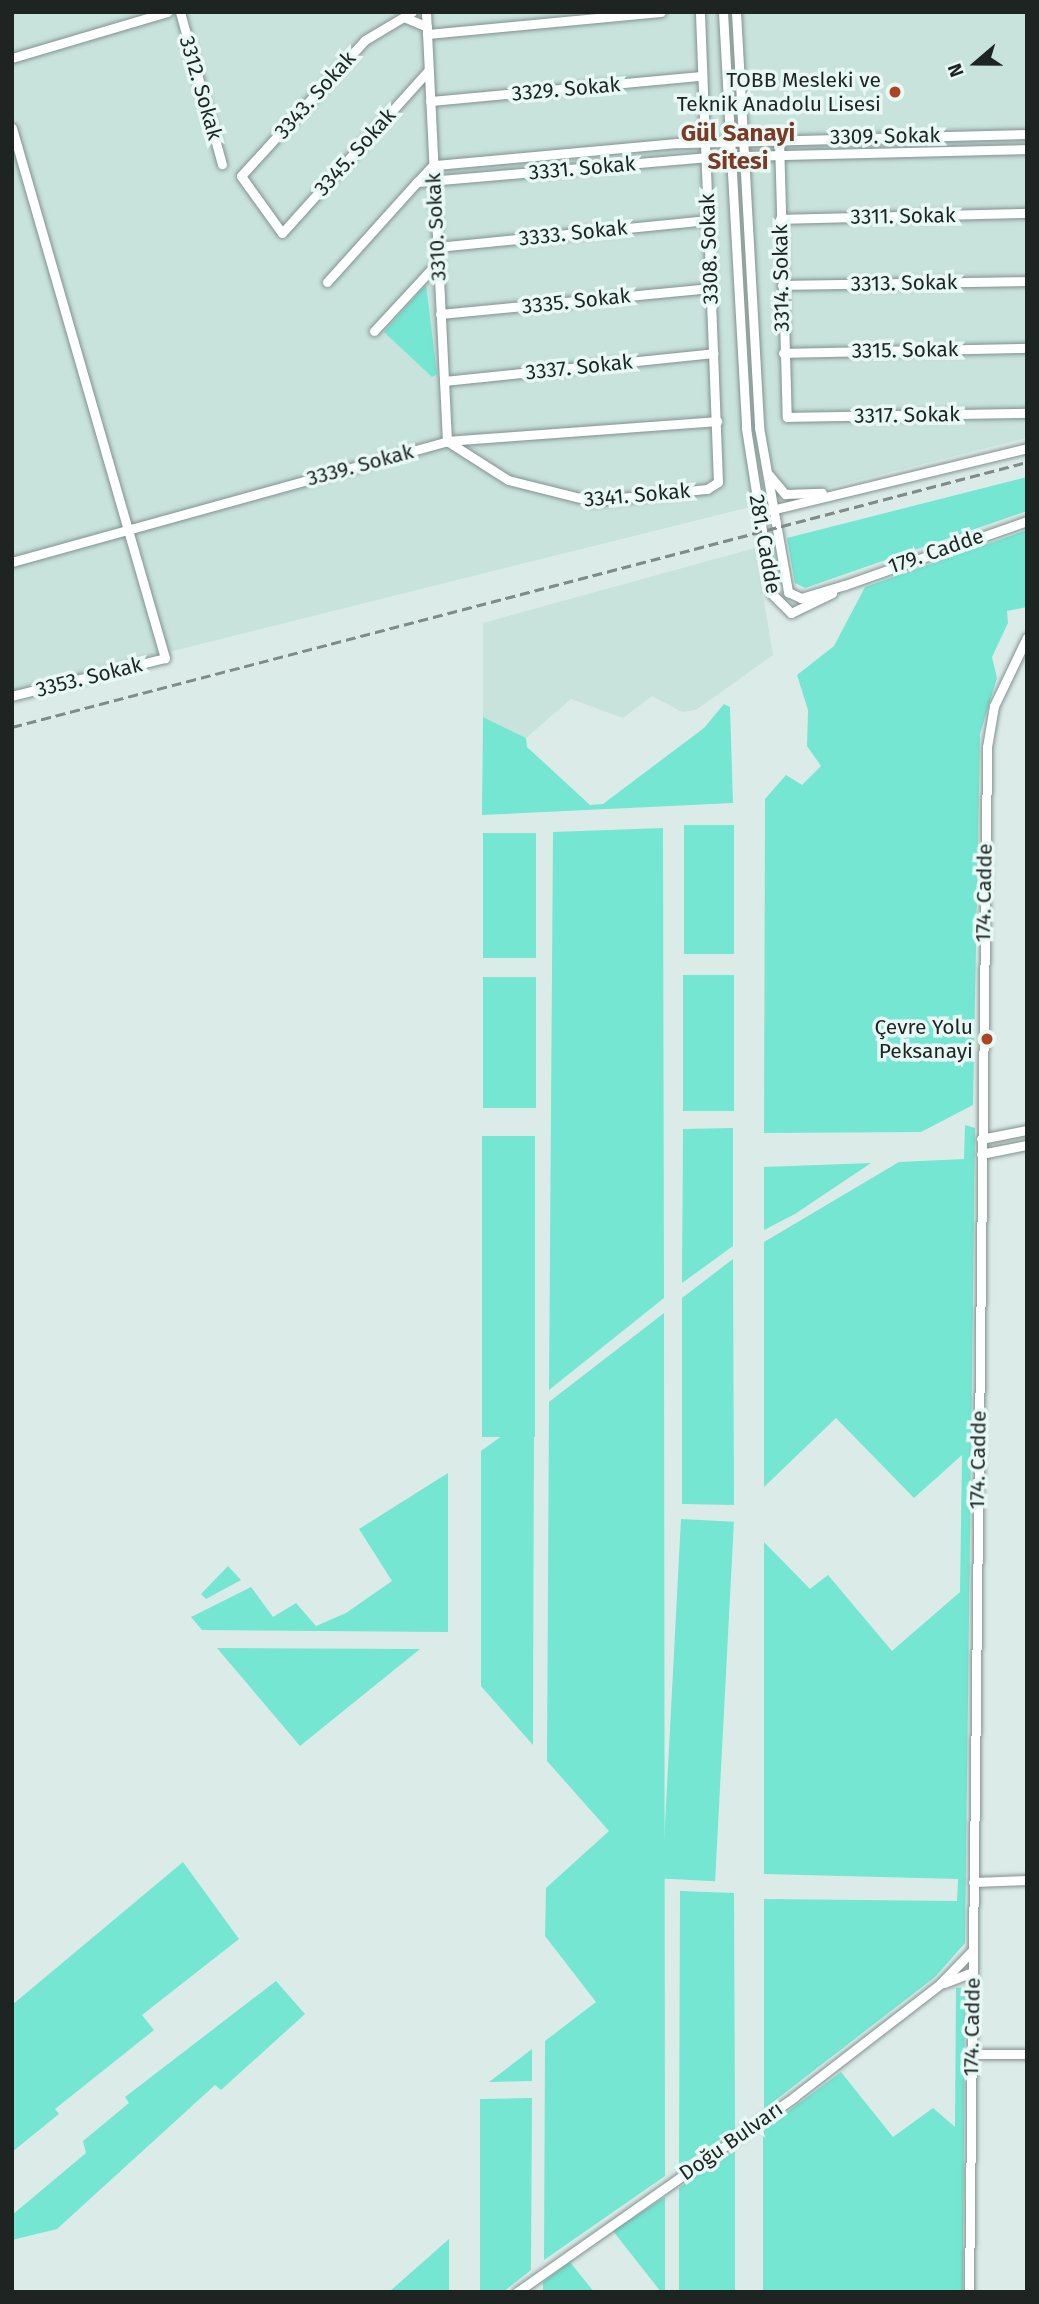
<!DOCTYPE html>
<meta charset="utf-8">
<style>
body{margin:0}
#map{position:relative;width:1039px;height:2304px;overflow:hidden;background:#dbece8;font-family:"Fira Sans",sans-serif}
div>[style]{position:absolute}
.built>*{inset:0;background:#c8e2dc}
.green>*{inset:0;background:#74e6d2;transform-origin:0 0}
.roads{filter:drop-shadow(0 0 2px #82928e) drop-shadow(0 0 2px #82928e)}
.minor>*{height:9px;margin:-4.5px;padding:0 4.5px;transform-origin:4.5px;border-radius:4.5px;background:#fff}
.rail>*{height:2.5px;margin-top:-1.25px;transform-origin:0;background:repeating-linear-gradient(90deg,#7f8b87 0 10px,transparent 0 15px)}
.dots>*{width:19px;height:19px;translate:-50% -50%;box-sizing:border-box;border:4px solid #e8f9f5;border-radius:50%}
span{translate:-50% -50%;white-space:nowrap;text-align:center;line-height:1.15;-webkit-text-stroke:7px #e8f9f5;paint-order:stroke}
.poi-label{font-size:21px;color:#1e2422}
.right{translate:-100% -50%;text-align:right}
.street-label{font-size:21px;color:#1e2422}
.quarter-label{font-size:24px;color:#7c3924;font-weight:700}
.frame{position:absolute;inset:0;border:14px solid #1e2422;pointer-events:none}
.north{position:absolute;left:941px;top:28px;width:70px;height:70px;-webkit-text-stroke:5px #e8f9f5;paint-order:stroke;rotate:250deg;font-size:19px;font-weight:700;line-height:28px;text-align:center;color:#1e2422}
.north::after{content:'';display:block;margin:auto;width:24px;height:32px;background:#1e2422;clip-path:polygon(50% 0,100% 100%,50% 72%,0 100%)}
</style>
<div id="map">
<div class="built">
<i style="clip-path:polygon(12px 12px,1027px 12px,1027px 438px,12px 691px)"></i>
<i style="clip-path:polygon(755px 548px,773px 655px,696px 710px,682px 712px,652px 696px,623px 718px,571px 699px,526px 738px,483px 717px,483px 623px)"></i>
</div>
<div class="green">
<i style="clip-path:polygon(426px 285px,437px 374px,432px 377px,384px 332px)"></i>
<i style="clip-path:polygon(1027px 477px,1027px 511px,805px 588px,795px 583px,787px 538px)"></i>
<i style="clip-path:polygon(1027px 530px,1027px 607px,1007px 611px,1008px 623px,992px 657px,997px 678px,980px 734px,973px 1105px,921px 1132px,764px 1133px,765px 799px,786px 775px,802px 785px,821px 766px,807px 746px,808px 710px,797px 675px,834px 646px,865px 587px)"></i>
<i style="clip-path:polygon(724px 704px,730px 707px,733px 803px,482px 815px,483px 717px,526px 738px,527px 747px,590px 805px,603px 804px,704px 728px)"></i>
<i style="left:734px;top:825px;width:129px;height:50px;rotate:90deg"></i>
<i style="clip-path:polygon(663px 828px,664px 1298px,549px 1390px,553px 832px)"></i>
<i style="left:536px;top:833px;width:125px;height:53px;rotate:90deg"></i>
<i style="left:734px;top:975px;width:136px;height:51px;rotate:90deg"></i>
<i style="left:536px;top:977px;width:131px;height:53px;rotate:90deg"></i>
<i style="clip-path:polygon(965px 1125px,975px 1128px,965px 1943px,935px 1977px,764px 2109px,764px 1899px,957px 1901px,958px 1879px,764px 1874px,764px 1542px,810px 1589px,828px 1575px,892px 1651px,960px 1592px,962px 1455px,914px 1498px,836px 1418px,764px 1487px,764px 1242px,899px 1162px,964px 1159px)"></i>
<i style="clip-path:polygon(733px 1128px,733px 1246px,682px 1283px,683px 1129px)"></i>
<i style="left:482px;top:1136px;width:53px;height:301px"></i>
<i style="clip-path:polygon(871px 1163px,795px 1214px,764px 1230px,764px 1167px)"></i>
<i style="clip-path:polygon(733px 1259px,734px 1505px,682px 1504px,682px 1298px)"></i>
<i style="clip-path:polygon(664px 1313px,665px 2176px,544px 2260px,545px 2041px,596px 2002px,545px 1936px,546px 1888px,609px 1831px,547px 1761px,549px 1402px)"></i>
<i style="clip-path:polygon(534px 1413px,533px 1745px,481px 1686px,481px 1451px)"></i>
<i style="clip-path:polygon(448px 1473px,448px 1632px,202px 1630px,191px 1617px,251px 1587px,273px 1617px,296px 1603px,316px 1626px,346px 1613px,392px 1581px,359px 1529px)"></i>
<i style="left:681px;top:1519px;width:53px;height:360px;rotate:3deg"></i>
<i style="clip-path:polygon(228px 1566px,241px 1580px,206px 1599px,201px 1594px)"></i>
<i style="clip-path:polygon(217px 1648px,420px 1649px,300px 1746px)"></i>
<i style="clip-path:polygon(183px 1862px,239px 1939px,142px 2015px,154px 2030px,55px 2109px,59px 2114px,12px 2152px,12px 2005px)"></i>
<i style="clip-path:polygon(680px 1891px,734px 1893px,735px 2129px,679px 2167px)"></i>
<i style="clip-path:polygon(276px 1981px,305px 2014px,221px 2090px,215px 2085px,57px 2229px,12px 2240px,12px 2215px,86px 2153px,83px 2141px,129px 2103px,125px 2097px)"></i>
<i style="clip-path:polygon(965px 1987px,963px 2292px,763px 2292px,763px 2130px,841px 2072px,893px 2137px,933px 2108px,955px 2127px,956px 1988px)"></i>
<i style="clip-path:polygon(532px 2049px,532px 2081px,489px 2082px)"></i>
<i style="clip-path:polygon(532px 2098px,531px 2270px,503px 2292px,480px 2292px,480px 2099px)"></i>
<i style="clip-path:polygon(735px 2150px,735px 2292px,679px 2292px,679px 2188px)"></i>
<i style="clip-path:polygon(665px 2197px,665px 2292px,661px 2292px,613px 2231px)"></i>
<i style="clip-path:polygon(449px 2239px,449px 2292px,389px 2292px)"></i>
<i style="clip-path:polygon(570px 2262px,594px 2292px,543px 2292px,543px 2282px)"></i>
</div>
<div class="roads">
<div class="minor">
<i style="left:180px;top:12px;width:158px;rotate:74.6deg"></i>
<i style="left:412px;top:12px;width:55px;rotate:149.2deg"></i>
<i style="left:365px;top:40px;width:184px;rotate:132.4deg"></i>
<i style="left:241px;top:176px;width:70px;rotate:54.3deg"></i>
<i style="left:282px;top:233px;width:219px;rotate:-48deg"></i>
<i style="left:426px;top:12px;width:430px;rotate:87.2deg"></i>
<i style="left:447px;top:441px;width:72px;rotate:32.6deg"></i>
<i style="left:508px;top:480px;width:87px;rotate:14deg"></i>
<i style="left:592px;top:501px;width:116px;rotate:-6deg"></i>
<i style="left:707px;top:489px;width:13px;rotate:-32deg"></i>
<i style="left:718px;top:482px;width:470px;rotate:-92.2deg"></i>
<i style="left:723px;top:12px;width:417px;rotate:86.8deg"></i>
<i style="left:746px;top:428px;width:168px;rotate:81.1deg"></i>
<i style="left:772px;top:594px;width:27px;rotate:45deg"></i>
<i style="left:791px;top:613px;width:46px;rotate:-26deg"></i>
<i style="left:736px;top:12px;width:416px;rotate:86.8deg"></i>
<i style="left:759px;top:427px;width:168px;rotate:80deg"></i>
<i style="left:788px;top:592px;width:14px;rotate:25deg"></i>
<i style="left:801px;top:598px;width:46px;rotate:-16.5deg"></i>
<i style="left:845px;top:585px;width:193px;rotate:-19.4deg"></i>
<i style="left:404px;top:17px;width:25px;rotate:23deg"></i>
<i style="left:427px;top:34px;width:235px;rotate:-5.4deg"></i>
<i style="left:12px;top:58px;width:162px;rotate:-16.5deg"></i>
<i style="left:430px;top:101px;width:273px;rotate:-5.3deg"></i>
<i style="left:12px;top:128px;width:552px;rotate:73.9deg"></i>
<i style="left:165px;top:658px;width:158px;rotate:166.1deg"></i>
<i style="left:1027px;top:134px;width:350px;rotate:178.5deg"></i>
<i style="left:677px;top:143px;width:245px;rotate:174.8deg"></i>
<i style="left:433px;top:165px;width:23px;rotate:133deg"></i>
<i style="left:417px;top:182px;width:290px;rotate:-4.9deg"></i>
<i style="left:706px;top:157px;width:321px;rotate:-1.4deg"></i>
<i style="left:779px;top:139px;width:278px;rotate:88.4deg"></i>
<i style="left:787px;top:417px;width:240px;rotate:-1deg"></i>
<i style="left:780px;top:219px;width:247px;rotate:-1.4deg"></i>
<i style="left:437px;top:247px;width:272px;rotate:-5.7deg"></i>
<i style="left:327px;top:282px;width:135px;rotate:-48deg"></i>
<i style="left:782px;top:285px;width:245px;rotate:-0.9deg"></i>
<i style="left:440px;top:314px;width:272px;rotate:-5.5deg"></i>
<i style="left:374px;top:331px;width:94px;rotate:-47.2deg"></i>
<i style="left:783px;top:353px;width:244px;rotate:-1.2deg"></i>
<i style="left:444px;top:381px;width:271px;rotate:-5.9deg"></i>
<i style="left:769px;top:475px;width:25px;rotate:50deg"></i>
<i style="left:785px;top:494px;width:37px;rotate:-2deg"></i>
<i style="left:759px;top:513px;width:276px;rotate:-13.6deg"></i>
<i style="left:12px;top:562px;width:452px;rotate:-15.5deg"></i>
<i style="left:447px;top:441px;width:271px;rotate:-4.2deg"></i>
<i style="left:981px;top:1139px;width:47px;rotate:-11.1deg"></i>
<i style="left:981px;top:1154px;width:47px;rotate:-11.1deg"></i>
<i style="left:973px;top:1882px;width:54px;rotate:-2.1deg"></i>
<i style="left:944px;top:1983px;width:30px;rotate:-21deg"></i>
<i style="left:972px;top:2054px;width:55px"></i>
<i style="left:517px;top:2292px;width:339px;rotate:-35.1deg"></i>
<i style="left:794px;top:2097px;width:185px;rotate:-37.7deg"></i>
<i style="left:940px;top:1984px;width:47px;rotate:-45.9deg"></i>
<i style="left:969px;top:2292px;width:1545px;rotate:-89.33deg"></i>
<i style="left:987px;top:747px;width:42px;rotate:-80.3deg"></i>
<i style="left:994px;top:706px;width:76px;rotate:-64.4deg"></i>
</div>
</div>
<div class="rail">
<i style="left:12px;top:727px;width:1049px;rotate:-14.63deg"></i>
</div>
<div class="dots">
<i style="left:895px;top:92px;background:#ac4423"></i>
<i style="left:987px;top:1039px;background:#ac4423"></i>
</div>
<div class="poi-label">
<span class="right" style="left:881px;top:92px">TOBB Mesleki ve<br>Teknik Anadolu Lisesi</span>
<span class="right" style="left:973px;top:1039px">Çevre Yolu<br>Peksanayi</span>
</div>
<div class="street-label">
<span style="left:201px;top:88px;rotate:74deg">3312. Sokak</span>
<span style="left:566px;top:89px;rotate:-5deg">3329. Sokak</span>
<span style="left:315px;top:95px;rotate:-48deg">3343. Sokak</span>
<span style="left:885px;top:136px;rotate:-1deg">3309. Sokak</span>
<span style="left:355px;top:152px;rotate:-48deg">3345. Sokak</span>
<span style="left:582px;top:168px;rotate:-5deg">3331. Sokak</span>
<span style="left:903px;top:216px;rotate:-1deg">3311. Sokak</span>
<span style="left:436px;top:227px;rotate:-93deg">3310. Sokak</span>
<span style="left:573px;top:233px;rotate:-6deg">3333. Sokak</span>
<span style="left:709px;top:249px;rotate:-92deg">3308. Sokak</span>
<span style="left:781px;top:278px;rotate:-91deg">3314. Sokak</span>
<span style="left:904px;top:283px;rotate:-1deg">3313. Sokak</span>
<span style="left:576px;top:301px;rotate:-6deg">3335. Sokak</span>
<span style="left:905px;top:350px;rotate:-1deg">3315. Sokak</span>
<span style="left:579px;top:367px;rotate:-6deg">3337. Sokak</span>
<span style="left:907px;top:415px;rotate:-1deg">3317. Sokak</span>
<span style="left:360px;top:465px;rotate:-15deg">3339. Sokak</span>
<span style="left:637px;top:495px;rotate:-5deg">3341. Sokak</span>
<span style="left:765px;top:544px;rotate:80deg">281. Cadde</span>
<span style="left:936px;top:551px;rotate:-19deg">179. Cadde</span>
<span style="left:89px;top:677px;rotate:-14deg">3353. Sokak</span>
<span style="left:984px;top:893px;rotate:-89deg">174. Cadde</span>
<span style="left:978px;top:1460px;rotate:-89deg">174. Cadde</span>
<span style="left:972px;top:2027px;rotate:-89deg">174. Cadde</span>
<span style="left:731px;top:2141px;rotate:-35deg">Doğu Bulvarı</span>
</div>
<div class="quarter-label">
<span style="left:738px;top:148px">Gül Sanayi<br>Sitesi</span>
</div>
<div class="frame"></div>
<div class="north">N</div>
</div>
